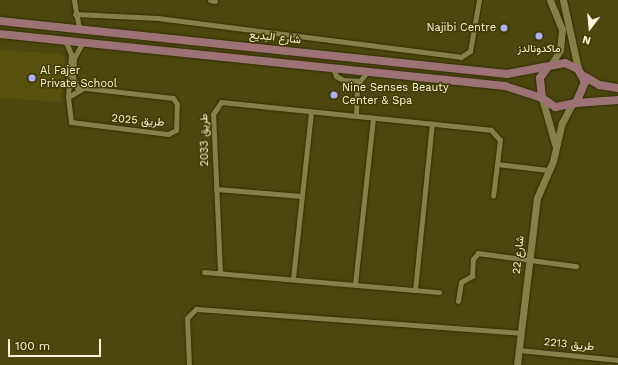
<!DOCTYPE html>
<meta charset="utf-8">
<style>
body{margin:0}
#map{position:relative;width:618px;height:365px;overflow:hidden;background:#4c470f;font-family:"Work Sans",Vazirmatn,sans-serif}
div>[style]{position:absolute}
.built>*{inset:0;background:#56510d}
.roads{filter:drop-shadow(0 0 1px #302d02) drop-shadow(0 0 1px #302d02)}
.street>*{height:5px;margin:-2.5px;padding:0 2.5px;transform-origin:2.5px;border-radius:2.5px;background:#84804a}
.secondary>*{height:7px;margin:-3.5px;padding:0 3.5px;transform-origin:3.5px;border-radius:3.5px;background:#84804a}
.primary>*{height:8px;margin:-4px;padding:0 4px;transform-origin:4px;border-radius:4px;background:#9c7274}
.dots>*{width:11px;height:11px;translate:-50% -50%;box-sizing:border-box;border:2px solid #413c01;border-radius:50%}
span{translate:-50% -50%;white-space:nowrap;text-align:center;line-height:1.15;-webkit-text-stroke:3px #413c01;paint-order:stroke}
.poi-label{font-size:11px;color:#f9f7db}
.right{translate:-100% -50%;text-align:right}
.left{translate:0 -50%;text-align:left}
.street-label{font-size:11px;color:#f9f7db}
.north{position:absolute;left:570px;top:8px;width:40px;height:40px;-webkit-text-stroke:3px #413c01;paint-order:stroke;rotate:196deg;font-size:11px;font-weight:700;line-height:16px;text-align:center;color:#f9f7db}
.north::after{content:'';display:block;margin:auto;width:14px;height:18px;background:#f9f7db;clip-path:polygon(50% 0,100% 100%,50% 72%,0 100%)}
.scale{position:absolute;left:8px;top:339px;width:93px;height:18px;box-sizing:border-box;border:2px solid #f9f7db;border-top:0;padding-left:5px;font-size:12px;line-height:14px;white-space:nowrap;color:#f9f7db;-webkit-text-stroke:3px #413c01;paint-order:stroke}
</style>
<div id="map">
<div class="built">
<i style="clip-path:polygon(0 50px,61px 54px,65px 59px,61px 102px,0 98px)"></i>
</div>
<div class="roads">
<div class="street">
<i style="left:74px;top:0;width:28px;rotate:80deg"></i>
<i style="left:210px;top:0;width:5px;rotate:11deg"></i>
<i style="left:75px;top:14px;width:83px;rotate:2.8deg"></i>
<i style="left:158px;top:18px;width:305px;rotate:7.3deg"></i>
<i style="left:461px;top:57px;width:11px;rotate:-34deg"></i>
<i style="left:470px;top:51px;width:52px;rotate:-80deg"></i>
<i style="left:65px;top:40px;width:15px;rotate:67deg"></i>
<i style="left:71px;top:54px;width:43px;rotate:94deg"></i>
<i style="left:68px;top:97px;width:25px;rotate:83deg"></i>
<i style="left:71px;top:122px;width:98px;rotate:7.1deg"></i>
<i style="left:168px;top:134px;width:9px;rotate:-27deg"></i>
<i style="left:176px;top:130px;width:26px;rotate:-88deg"></i>
<i style="left:177px;top:104px;width:7px;rotate:-124deg"></i>
<i style="left:173px;top:98px;width:97px;rotate:-173.5deg"></i>
<i style="left:77px;top:87px;width:10px;rotate:-114deg"></i>
<i style="left:73px;top:78px;width:20px;rotate:-87deg"></i>
<i style="left:74px;top:58px;width:18px;rotate:-61deg"></i>
<i style="left:333px;top:68px;width:9px;rotate:69deg"></i>
<i style="left:336px;top:76px;width:8px;rotate:30deg"></i>
<i style="left:343px;top:80px;width:17px;rotate:3deg"></i>
<i style="left:360px;top:81px;width:11px;rotate:-52deg"></i>
<i style="left:68px;top:97px;width:16px;rotate:-30deg"></i>
<i style="left:356px;top:116px;width:35px;rotate:-88deg"></i>
<i style="left:497px;top:164px;width:51px;rotate:6.7deg"></i>
<i style="left:216px;top:189px;width:86px;rotate:4.7deg"></i>
<i style="left:204px;top:272px;width:236px;rotate:4.9deg"></i>
<i style="left:220px;top:272px;width:158px;rotate:-92.5deg"></i>
<i style="left:213px;top:114px;width:14px;rotate:-56deg"></i>
<i style="left:221px;top:102px;width:271px;rotate:5.9deg"></i>
<i style="left:491px;top:130px;width:13px;rotate:48deg"></i>
<i style="left:500px;top:140px;width:56px;rotate:97.1deg"></i>
<i style="left:293px;top:278px;width:167px;rotate:-83.8deg"></i>
<i style="left:355px;top:284px;width:167px;rotate:-83.8deg"></i>
<i style="left:415px;top:290px;width:167px;rotate:-84.2deg"></i>
<i style="left:458px;top:301px;width:19px;rotate:-81deg"></i>
<i style="left:461px;top:282px;width:13px;rotate:-29deg"></i>
<i style="left:472px;top:276px;width:17px;rotate:-87deg"></i>
<i style="left:473px;top:259px;width:8px;rotate:-50deg"></i>
<i style="left:478px;top:253px;width:99px;rotate:7.6deg"></i>
<i style="left:519px;top:350px;width:100px;rotate:5.8deg"></i>
<i style="left:189px;top:365px;width:47px;rotate:-92.4deg"></i>
<i style="left:187px;top:318px;width:13px;rotate:-45deg"></i>
<i style="left:196px;top:309px;width:325px;rotate:4.2deg"></i>
</div>
<div class="secondary">
<i style="left:550px;top:0;width:32px;rotate:68deg"></i>
<i style="left:562px;top:30px;width:20px;rotate:96deg"></i>
<i style="left:560px;top:50px;width:17px;rotate:121deg"></i>
<i style="left:563px;top:0;width:71px;rotate:77.7deg"></i>
<i style="left:542px;top:98px;width:48px;rotate:74.2deg"></i>
<i style="left:517px;top:365px;width:168px;rotate:-83.2deg"></i>
<i style="left:537px;top:198px;width:40px;rotate:-66.6deg"></i>
<i style="left:553px;top:161px;width:39px;rotate:-77deg"></i>
<i style="left:562px;top:123px;width:19px;rotate:-62deg"></i>
</div>
<div class="primary">
<i style="left:0;top:21px;width:510px;rotate:5.97deg"></i>
<i style="left:507px;top:74px;width:59px;rotate:-10.7deg"></i>
<i style="left:565px;top:63px;width:14px;rotate:25deg"></i>
<i style="left:578px;top:69px;width:15px;rotate:62deg"></i>
<i style="left:585px;top:82px;width:23px;rotate:113deg"></i>
<i style="left:576px;top:103px;width:21px;rotate:169deg"></i>
<i style="left:555px;top:107px;width:16px;rotate:-145deg"></i>
<i style="left:542px;top:98px;width:20px;rotate:-96deg"></i>
<i style="left:540px;top:78px;width:12px;rotate:-55deg"></i>
<i style="left:0;top:34px;width:508px;rotate:5.88deg"></i>
<i style="left:505px;top:86px;width:39px;rotate:18deg"></i>
<i style="left:582px;top:75px;width:20px;rotate:30deg"></i>
<i style="left:599px;top:85px;width:19px;rotate:9deg"></i>
<i style="left:576px;top:103px;width:42px;rotate:-4.1deg"></i>
</div>
</div>
<div class="dots">
<i style="left:504px;top:28px;background:#afaefa"></i>
<i style="left:539px;top:36px;background:#afaefa"></i>
<i style="left:32px;top:78px;background:#afaefa"></i>
<i style="left:334px;top:95px;background:#afaefa"></i>
</div>
<div class="poi-label">
<span class="right" style="left:496px;top:28px">Najibi Centre</span>
<span style="left:539px;top:49px">ماكدونالدز</span>
<span class="left" style="left:40px;top:78px">Al Fajer<br>Private School</span>
<span class="left" style="left:342px;top:95px">Nine Senses Beauty<br>Center &amp; Spa</span>
</div>
<div class="street-label">
<span style="left:275px;top:38px;rotate:6deg">شارع البديع</span>
<span style="left:138px;top:121px;rotate:5deg">طريق 2025</span>
<span style="left:205px;top:140px;rotate:-91deg">طريق 2033</span>
<span style="left:519px;top:255px;rotate:-84deg">شارع 22</span>
<span style="left:569px;top:345px;rotate:6deg">طريق 2213</span>
</div>
<div class="north">N</div>
<div class="scale">100 m</div>
</div>
